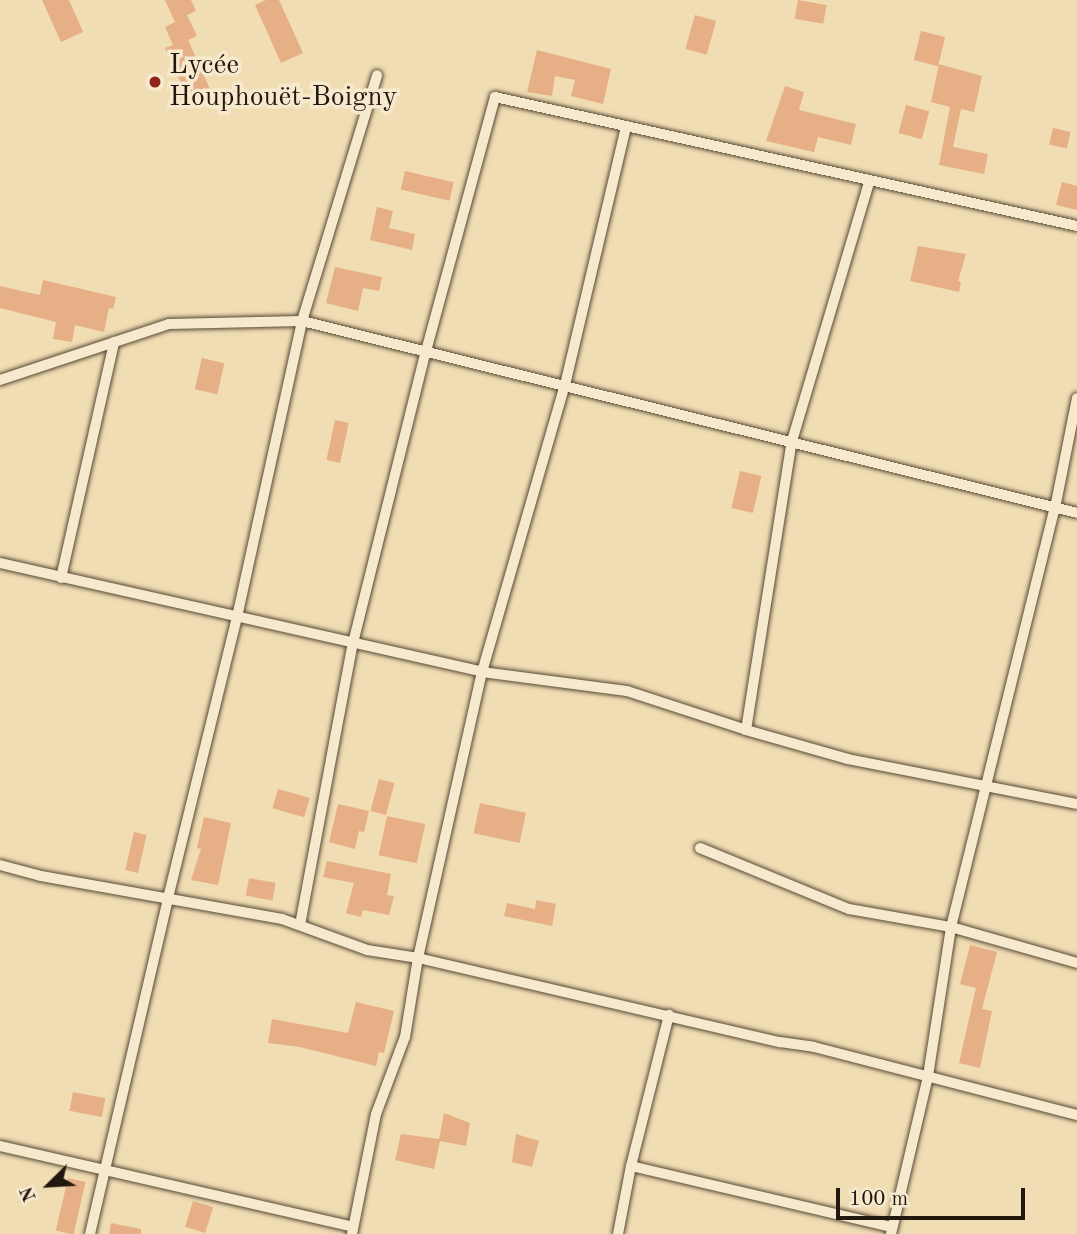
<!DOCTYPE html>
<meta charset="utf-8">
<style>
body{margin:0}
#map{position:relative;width:1077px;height:1234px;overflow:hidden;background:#f1ddb3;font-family:"Old Standard TT",serif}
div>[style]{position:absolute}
.building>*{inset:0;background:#e6af85;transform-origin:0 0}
.roads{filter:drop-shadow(0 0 2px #564937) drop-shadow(0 0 2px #564937)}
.minor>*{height:10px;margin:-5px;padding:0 5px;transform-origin:5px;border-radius:5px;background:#f6e9ce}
.dots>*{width:19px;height:19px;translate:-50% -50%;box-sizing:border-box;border:4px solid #f6e9ce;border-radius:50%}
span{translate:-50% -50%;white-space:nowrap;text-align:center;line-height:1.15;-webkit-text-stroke:7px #f6e9ce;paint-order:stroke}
.poi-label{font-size:28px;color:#23180e}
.left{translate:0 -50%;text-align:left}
.north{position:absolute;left:14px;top:1150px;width:70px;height:70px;-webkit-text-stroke:5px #f6e9ce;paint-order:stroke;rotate:246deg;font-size:19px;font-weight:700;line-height:28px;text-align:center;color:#23180e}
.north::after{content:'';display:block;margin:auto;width:24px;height:32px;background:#23180e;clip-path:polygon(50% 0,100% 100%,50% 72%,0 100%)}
.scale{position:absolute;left:836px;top:1188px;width:189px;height:32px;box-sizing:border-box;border:4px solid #23180e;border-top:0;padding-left:9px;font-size:21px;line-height:24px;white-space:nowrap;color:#23180e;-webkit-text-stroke:5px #f6e9ce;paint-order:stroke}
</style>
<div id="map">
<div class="building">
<i style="clip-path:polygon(42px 0,69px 0,83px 32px,61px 42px)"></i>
<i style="clip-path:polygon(165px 0,191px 0,196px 11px,187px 15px,197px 36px,188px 40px,213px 96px,191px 106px,165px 48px,173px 45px,165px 27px,175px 22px)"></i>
<i style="clip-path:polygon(266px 0,279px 0,303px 53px,281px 63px,255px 5px)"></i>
<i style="left:798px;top:0;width:29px;height:19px;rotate:10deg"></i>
<i style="left:695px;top:15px;width:22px;height:35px;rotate:16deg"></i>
<i style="left:921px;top:31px;width:25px;height:30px;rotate:14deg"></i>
<i style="clip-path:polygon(537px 50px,611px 69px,603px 104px,571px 96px,575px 80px,555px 76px,552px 96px,527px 92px)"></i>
<i style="clip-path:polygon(939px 64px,982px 76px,974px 112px,961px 109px,953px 147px,988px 154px,984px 174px,939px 165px,950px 107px,931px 102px)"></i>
<i style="clip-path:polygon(785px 86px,804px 92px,799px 110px,856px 124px,851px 145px,818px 137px,814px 152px,766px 141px)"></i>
<i style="left:906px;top:105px;width:24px;height:29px;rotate:15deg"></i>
<i style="left:1053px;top:128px;width:18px;height:17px;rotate:13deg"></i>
<i style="left:405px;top:171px;width:50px;height:19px;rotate:13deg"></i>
<i style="clip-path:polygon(1062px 182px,1077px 186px,1077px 210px,1056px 205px)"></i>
<i style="clip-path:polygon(377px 207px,393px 211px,389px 228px,415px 234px,412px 250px,370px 240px)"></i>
<i style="clip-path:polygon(918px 246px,966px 254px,958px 281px,961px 282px,959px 292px,910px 281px)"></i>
<i style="clip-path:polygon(335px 267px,382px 277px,379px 291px,363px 288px,358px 311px,326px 303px)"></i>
<i style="clip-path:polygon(43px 280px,116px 297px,113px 309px,109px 308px,104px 332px,75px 325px,72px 342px,53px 339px,56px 322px,0 308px,0 286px,40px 295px)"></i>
<i style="left:202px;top:358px;width:23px;height:32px;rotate:13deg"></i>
<i style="left:335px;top:420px;width:14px;height:41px;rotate:12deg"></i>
<i style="left:740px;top:471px;width:22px;height:38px;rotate:13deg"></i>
<i style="left:379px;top:779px;width:16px;height:33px;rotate:15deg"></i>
<i style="left:278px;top:789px;width:33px;height:20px;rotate:16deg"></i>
<i style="left:480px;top:803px;width:47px;height:31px;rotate:12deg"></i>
<i style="clip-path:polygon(338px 804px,369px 811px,364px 832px,359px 831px,355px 849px,329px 842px)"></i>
<i style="left:387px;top:816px;width:39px;height:40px;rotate:12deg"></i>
<i style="clip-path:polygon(204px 817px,231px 823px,218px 885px,191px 880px,201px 849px,197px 848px)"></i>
<i style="left:134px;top:832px;width:13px;height:39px;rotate:13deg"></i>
<i style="clip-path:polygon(327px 861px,391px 874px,387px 895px,394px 896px,389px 915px,363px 910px,361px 917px,346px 913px,354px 883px,323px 877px)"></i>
<i style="left:249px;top:878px;width:27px;height:18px;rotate:10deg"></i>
<i style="clip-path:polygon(536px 900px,556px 904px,552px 926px,504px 916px,507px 903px,535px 909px)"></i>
<i style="clip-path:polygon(970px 945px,997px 952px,982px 1009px,992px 1011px,980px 1068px,959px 1063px,976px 988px,960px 984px)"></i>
<i style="clip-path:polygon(356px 1002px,394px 1011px,384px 1053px,379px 1052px,376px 1066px,300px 1047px,268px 1043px,272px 1019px,348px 1033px)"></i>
<i style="left:73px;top:1092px;width:33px;height:19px;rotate:11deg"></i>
<i style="clip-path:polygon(444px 1113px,470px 1123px,466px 1146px,440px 1141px,434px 1169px,395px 1160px,401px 1134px,439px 1139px)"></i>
<i style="clip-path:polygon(516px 1134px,539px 1141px,532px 1167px,512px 1162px)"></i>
<i style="left:68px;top:1178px;width:18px;height:54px;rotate:13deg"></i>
<i style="left:193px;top:1201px;width:21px;height:27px;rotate:17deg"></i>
<i style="clip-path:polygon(111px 1223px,141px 1229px,141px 1234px,109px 1234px)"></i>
</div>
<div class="roads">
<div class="minor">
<i style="left:0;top:380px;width:178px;rotate:-18.3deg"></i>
<i style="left:169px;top:324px;width:133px;rotate:-1.3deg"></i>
<i style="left:302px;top:321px;width:798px;rotate:13.91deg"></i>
<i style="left:0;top:563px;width:494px;rotate:12.7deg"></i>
<i style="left:482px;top:672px;width:146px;rotate:7.5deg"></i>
<i style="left:627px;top:691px;width:125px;rotate:18.1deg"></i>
<i style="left:746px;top:730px;width:106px;rotate:15.9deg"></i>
<i style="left:848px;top:759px;width:233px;rotate:11.1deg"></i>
<i style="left:61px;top:578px;width:242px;rotate:-77.3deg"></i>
<i style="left:746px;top:730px;width:293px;rotate:-81deg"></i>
<i style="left:792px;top:441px;width:272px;rotate:-73.4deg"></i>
<i style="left:700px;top:848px;width:161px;rotate:22.3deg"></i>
<i style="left:849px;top:909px;width:104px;rotate:10deg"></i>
<i style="left:951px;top:927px;width:131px;rotate:15.9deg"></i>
<i style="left:0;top:865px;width:42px;rotate:15deg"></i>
<i style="left:41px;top:876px;width:245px;rotate:10.1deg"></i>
<i style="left:282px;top:919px;width:90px;rotate:20deg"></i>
<i style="left:367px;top:950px;width:52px;rotate:8.9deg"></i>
<i style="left:418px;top:958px;width:372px;rotate:13.1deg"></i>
<i style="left:780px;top:1042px;width:34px;rotate:8deg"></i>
<i style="left:814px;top:1047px;width:272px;rotate:14.5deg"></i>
<i style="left:300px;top:925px;width:287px;rotate:-79.4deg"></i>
<i style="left:353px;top:643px;width:301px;rotate:-76deg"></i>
<i style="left:426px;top:351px;width:263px;rotate:-74.8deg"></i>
<i style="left:495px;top:97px;width:596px;rotate:12.5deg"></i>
<i style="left:0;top:1146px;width:362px;rotate:12.9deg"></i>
<i style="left:631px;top:1166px;width:268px;rotate:13.2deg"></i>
<i style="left:90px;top:1234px;width:345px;rotate:-76.9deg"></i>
<i style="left:168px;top:898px;width:289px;rotate:-76.2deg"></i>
<i style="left:237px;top:617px;width:303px;rotate:-77.6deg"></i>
<i style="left:302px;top:321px;width:257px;rotate:-73deg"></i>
<i style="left:352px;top:1234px;width:122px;rotate:-78.7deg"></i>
<i style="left:376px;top:1114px;width:82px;rotate:-69.4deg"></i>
<i style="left:405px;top:1037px;width:80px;rotate:-80.7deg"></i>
<i style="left:418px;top:958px;width:293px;rotate:-77.4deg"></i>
<i style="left:482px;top:672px;width:299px;rotate:-73.9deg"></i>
<i style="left:565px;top:385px;width:266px;rotate:-76.7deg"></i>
<i style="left:618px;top:1234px;width:69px;rotate:-79.2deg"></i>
<i style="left:631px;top:1166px;width:156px;rotate:-75.9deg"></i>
<i style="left:891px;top:1234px;width:162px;rotate:-76.8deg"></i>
<i style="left:928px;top:1076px;width:151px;rotate:-81.2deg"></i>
<i style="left:951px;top:927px;width:432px;rotate:-76.1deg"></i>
<i style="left:1055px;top:508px;width:112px;rotate:-78.7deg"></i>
</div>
</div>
<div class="dots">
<i style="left:155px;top:82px;background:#8f2418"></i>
</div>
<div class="poi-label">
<span class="left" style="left:169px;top:82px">Lycée<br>Houphouët-Boigny</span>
</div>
<div class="north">N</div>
<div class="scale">100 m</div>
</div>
